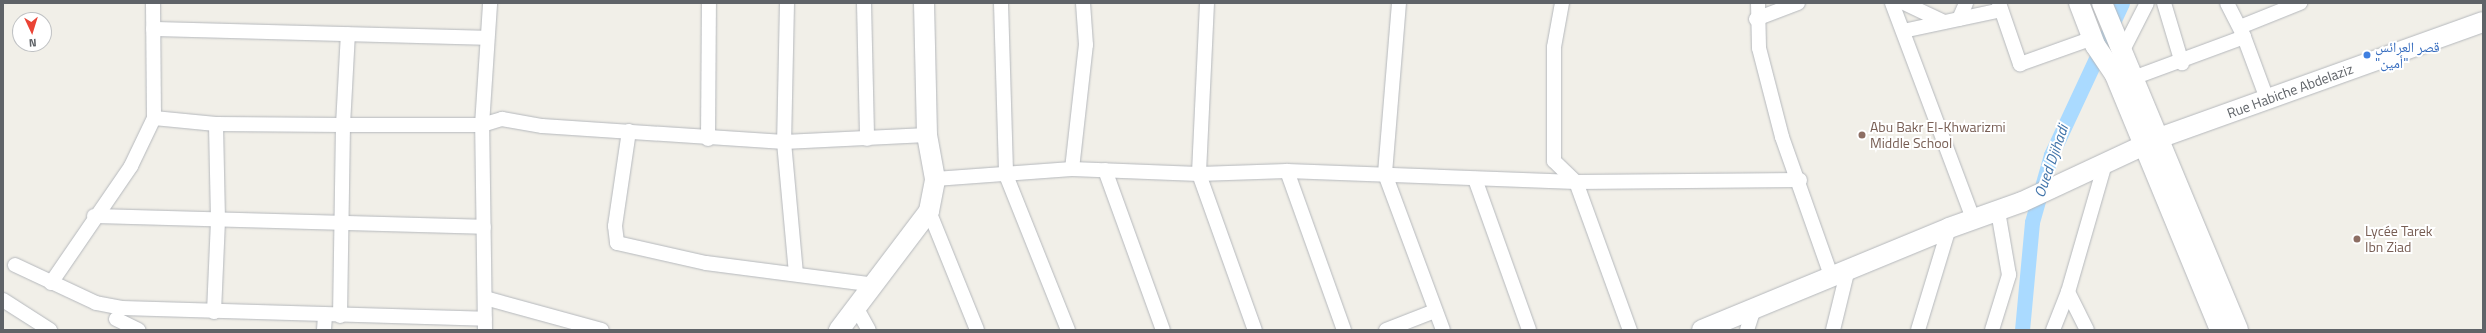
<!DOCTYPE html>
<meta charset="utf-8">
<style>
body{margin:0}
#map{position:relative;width:2486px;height:333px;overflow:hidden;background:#f1efe8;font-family:"Titillium Web","Noto Naskh Arabic",sans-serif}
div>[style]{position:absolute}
.canal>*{height:15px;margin:-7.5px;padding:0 7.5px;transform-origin:7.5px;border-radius:7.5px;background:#aadaff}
.roads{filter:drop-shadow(0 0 1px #b5b8bc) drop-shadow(0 0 1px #b5b8bc)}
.street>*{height:14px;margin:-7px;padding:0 7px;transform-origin:7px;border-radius:7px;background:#fff}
.secondary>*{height:20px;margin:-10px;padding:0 10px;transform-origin:10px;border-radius:10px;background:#fff}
.dots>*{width:11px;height:11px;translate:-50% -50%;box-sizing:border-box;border:2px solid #fff;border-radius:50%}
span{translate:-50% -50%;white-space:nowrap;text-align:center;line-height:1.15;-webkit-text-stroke:4px #fff;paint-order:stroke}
.shop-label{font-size:14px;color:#366cbe}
.left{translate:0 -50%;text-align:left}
.street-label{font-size:14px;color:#5f6368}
.education-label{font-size:14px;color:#785e54}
.water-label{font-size:15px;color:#4174aa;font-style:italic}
.frame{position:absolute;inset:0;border:4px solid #5f6368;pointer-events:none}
.north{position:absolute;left:12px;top:12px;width:40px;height:40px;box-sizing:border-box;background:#fff;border:1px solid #bfc1c3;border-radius:50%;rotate:176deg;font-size:11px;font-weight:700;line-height:16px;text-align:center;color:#5f6368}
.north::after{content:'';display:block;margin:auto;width:14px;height:18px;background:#ea4335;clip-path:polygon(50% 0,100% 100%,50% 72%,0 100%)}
</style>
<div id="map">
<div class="canal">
<i style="left:2022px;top:330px;width:108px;rotate:-84.7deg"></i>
<i style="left:2032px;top:222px;width:70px;rotate:-74.2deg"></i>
<i style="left:2051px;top:155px;width:168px;rotate:-65deg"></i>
</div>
<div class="roads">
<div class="street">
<i style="left:787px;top:3px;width:139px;rotate:91.2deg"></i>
<i style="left:784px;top:142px;width:132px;rotate:84.8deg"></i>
<i style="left:864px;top:3px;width:136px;rotate:88.7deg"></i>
<i style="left:1001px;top:3px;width:172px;rotate:88.3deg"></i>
<i style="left:1006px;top:175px;width:167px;rotate:68.2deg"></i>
<i style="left:1207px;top:3px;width:171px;rotate:92.7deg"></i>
<i style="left:1199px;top:174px;width:166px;rotate:70.3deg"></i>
<i style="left:1399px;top:3px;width:172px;rotate:94.7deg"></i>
<i style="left:1385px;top:174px;width:166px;rotate:69.6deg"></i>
<i style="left:1562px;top:3px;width:45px;rotate:100.3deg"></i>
<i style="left:1554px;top:47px;width:114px;rotate:90deg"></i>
<i style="left:1554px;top:161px;width:30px;rotate:44deg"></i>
<i style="left:1576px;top:182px;width:158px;rotate:70deg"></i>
<i style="left:1758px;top:3px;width:45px;rotate:88.7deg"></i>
<i style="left:1759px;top:48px;width:92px;rotate:75.5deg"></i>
<i style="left:1782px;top:137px;width:150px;rotate:70.5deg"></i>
<i style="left:1892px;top:3px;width:231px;rotate:69.4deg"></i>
<i style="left:1904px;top:3px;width:44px;rotate:25.4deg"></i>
<i style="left:1999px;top:3px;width:65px;rotate:71deg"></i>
<i style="left:2020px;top:64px;width:77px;rotate:-19.6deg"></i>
<i style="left:2164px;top:3px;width:63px;rotate:73.3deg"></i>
<i style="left:2227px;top:3px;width:38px;rotate:63deg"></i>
<i style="left:2244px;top:37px;width:66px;rotate:69.6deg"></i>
<i style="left:1756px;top:19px;width:45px;rotate:-20.9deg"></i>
<i style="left:1959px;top:19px;width:17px;rotate:-66deg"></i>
<i style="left:2240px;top:27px;width:65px;rotate:-21.8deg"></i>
<i style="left:153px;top:29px;width:333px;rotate:1.5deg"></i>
<i style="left:1903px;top:31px;width:100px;rotate:-12.1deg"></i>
<i style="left:2122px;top:52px;width:55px;rotate:-63deg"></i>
<i style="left:2133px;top:78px;width:118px;rotate:-20.3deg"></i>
<i style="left:154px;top:118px;width:62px;rotate:5.5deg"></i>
<i style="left:216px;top:124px;width:127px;rotate:0.5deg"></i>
<i style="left:343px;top:125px;width:139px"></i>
<i style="left:482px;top:125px;width:21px;rotate:-17deg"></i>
<i style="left:502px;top:119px;width:41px;rotate:9.9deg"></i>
<i style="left:542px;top:126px;width:243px;rotate:3.8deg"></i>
<i style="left:784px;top:142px;width:143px;rotate:-2.8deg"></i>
<i style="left:629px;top:131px;width:96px;rotate:98.4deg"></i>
<i style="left:615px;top:226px;width:17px;rotate:83deg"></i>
<i style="left:617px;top:243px;width:91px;rotate:12.7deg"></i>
<i style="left:706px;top:263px;width:171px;rotate:7.4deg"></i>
<i style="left:708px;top:139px;width:136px;rotate:-89.6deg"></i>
<i style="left:1072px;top:169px;width:125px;rotate:-83.6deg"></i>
<i style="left:1086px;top:45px;width:42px;rotate:-94.1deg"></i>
<i style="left:1105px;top:170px;width:170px;rotate:70.1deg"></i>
<i style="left:1287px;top:171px;width:169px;rotate:70.3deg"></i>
<i style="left:935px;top:179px;width:137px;rotate:-4.2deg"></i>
<i style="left:1072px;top:169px;width:127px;rotate:2.3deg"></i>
<i style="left:1199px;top:174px;width:88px;rotate:-2deg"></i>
<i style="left:1287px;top:171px;width:289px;rotate:2.2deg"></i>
<i style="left:1576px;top:182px;width:224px;rotate:-0.5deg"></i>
<i style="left:1475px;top:179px;width:160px;rotate:70.3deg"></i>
<i style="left:929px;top:211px;width:128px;rotate:68deg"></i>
<i style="left:94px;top:216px;width:390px;rotate:1.6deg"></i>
<i style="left:15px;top:265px;width:89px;rotate:25.1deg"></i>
<i style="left:96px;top:303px;width:26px;rotate:11deg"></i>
<i style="left:122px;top:308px;width:363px;rotate:1.7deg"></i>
<i style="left:51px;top:283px;width:142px;rotate:-55.6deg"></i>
<i style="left:131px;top:166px;width:53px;rotate:-64.4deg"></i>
<i style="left:154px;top:118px;width:115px;rotate:-90.5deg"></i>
<i style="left:2068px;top:292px;width:42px;rotate:63.4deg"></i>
<i style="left:485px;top:298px;width:121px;rotate:15.3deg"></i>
<i style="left:3px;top:300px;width:56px;rotate:32.6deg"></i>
<i style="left:856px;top:307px;width:26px;rotate:61deg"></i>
<i style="left:214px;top:312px;width:92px;rotate:-87.5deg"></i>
<i style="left:218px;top:220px;width:96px;rotate:-91.2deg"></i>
<i style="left:340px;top:316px;width:191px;rotate:-89.1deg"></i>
<i style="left:343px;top:125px;width:91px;rotate:-86.9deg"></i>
<i style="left:116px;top:319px;width:25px;rotate:26deg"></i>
<i style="left:324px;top:330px;width:14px;rotate:-86deg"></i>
<i style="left:485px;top:330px;width:205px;rotate:-90.8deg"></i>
<i style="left:482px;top:125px;width:122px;rotate:-86.2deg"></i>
<i style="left:1386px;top:330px;width:53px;rotate:-21.2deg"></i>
<i style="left:1747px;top:330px;width:22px;rotate:-72deg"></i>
<i style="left:1833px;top:330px;width:59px;rotate:-76.2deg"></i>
<i style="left:1918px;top:330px;width:107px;rotate:-73.1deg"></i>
<i style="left:1992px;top:330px;width:58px;rotate:-72.8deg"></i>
<i style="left:2009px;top:275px;width:65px;rotate:-99.8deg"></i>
<i style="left:2053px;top:330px;width:41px;rotate:-68.5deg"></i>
<i style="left:2068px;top:292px;width:130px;rotate:-73.9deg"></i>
</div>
<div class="secondary">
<i style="left:2079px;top:3px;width:45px;rotate:69.1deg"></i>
<i style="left:2095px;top:45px;width:36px;rotate:56deg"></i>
<i style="left:2115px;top:75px;width:276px;rotate:67.6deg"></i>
<i style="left:2102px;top:3px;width:354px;rotate:67.4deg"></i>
<i style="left:839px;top:330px;width:149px;rotate:-52.9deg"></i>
<i style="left:929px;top:211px;width:33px;rotate:-79deg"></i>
<i style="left:935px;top:179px;width:45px;rotate:-100.3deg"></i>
<i style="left:927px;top:135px;width:132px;rotate:-91.3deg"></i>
<i style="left:1702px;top:330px;width:267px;rotate:-22.4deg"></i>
<i style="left:1949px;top:228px;width:77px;rotate:-19.6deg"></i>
<i style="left:2022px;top:202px;width:151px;rotate:-25deg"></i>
<i style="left:2159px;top:138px;width:344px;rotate:-19.7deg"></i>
</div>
</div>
<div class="dots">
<i style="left:2367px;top:55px;background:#3f7fe0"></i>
<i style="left:1862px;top:135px;background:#8d6e63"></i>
<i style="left:2357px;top:239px;background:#8d6e63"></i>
</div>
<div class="shop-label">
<span class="left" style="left:2375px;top:55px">قصر العرائس<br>"أمين"</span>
</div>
<div class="street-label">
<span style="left:2290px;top:91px;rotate:-20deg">Rue Habiche Abdelaziz</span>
</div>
<div class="education-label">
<span class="left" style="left:1870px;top:135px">Abu Bakr El-Khwarizmi<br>Middle School</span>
<span class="left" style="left:2365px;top:239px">Lycée Tarek<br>Ibn Ziad</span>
</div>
<div class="water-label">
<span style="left:2051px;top:161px;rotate:-71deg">Oued Djihadi</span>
</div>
<div class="frame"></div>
<div class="north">N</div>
</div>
